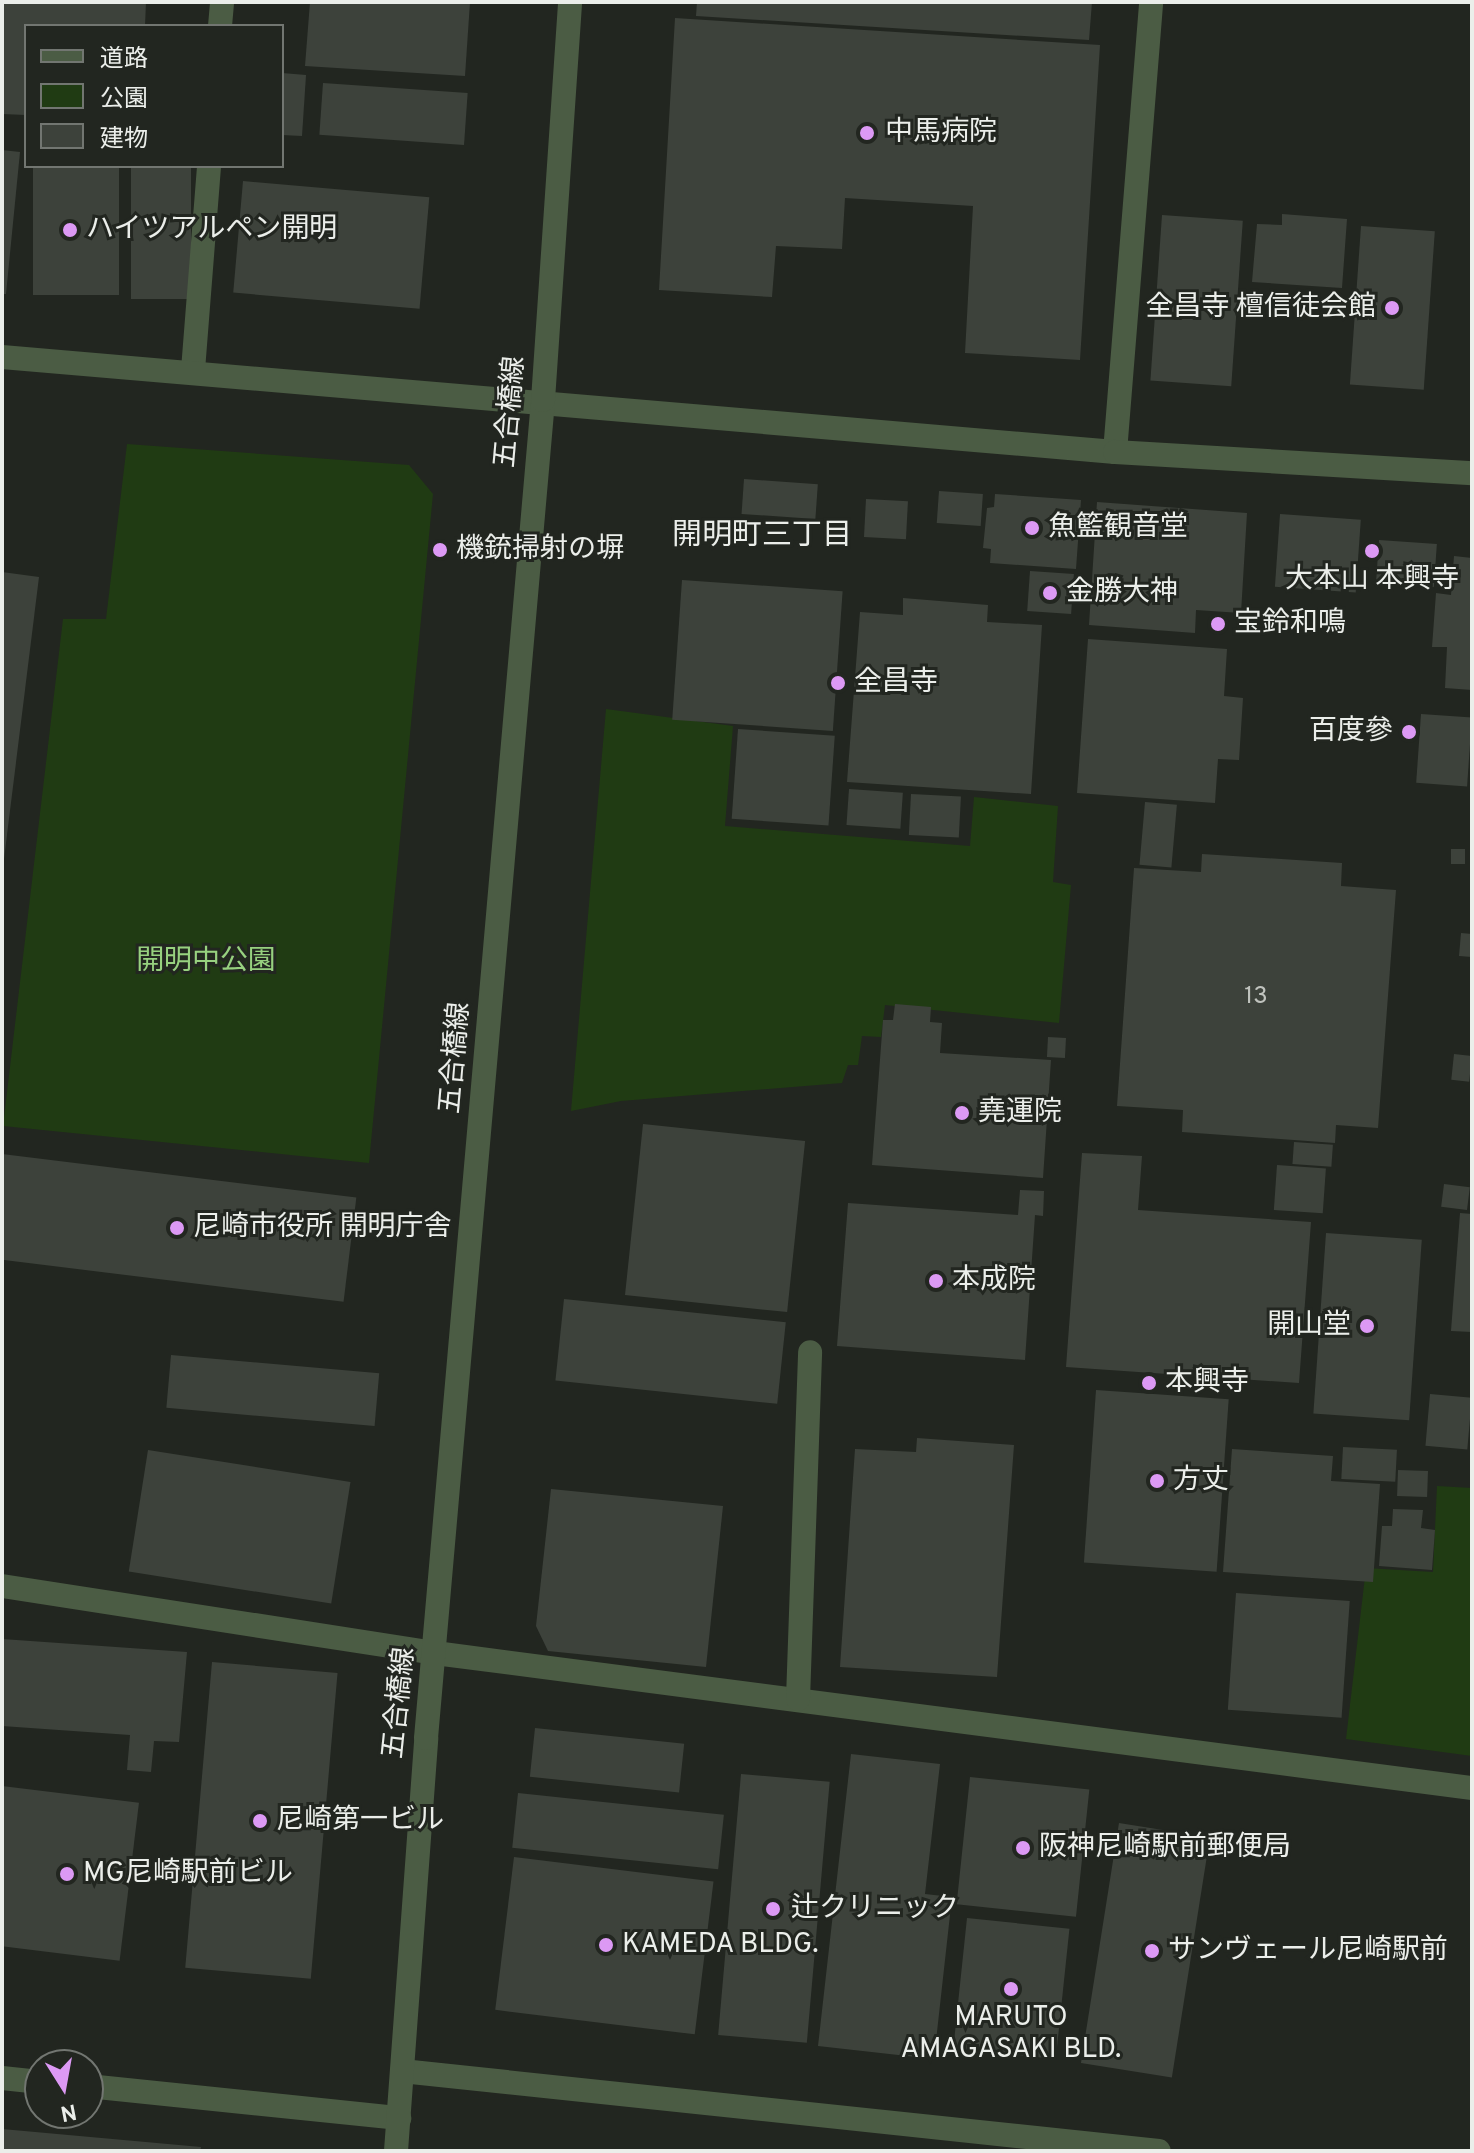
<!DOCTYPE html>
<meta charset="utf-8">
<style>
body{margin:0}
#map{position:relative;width:1474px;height:2153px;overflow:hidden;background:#222620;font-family:Overpass,"Noto Sans JP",sans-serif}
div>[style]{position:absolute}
.green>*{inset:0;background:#203b13}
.building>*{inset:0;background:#3d423b;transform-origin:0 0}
.minor>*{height:24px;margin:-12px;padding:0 12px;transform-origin:12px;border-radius:12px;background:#4b5c44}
.tertiary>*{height:24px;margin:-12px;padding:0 12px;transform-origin:12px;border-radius:12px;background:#4b5c44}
.dots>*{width:22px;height:22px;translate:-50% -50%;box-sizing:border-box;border:4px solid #222620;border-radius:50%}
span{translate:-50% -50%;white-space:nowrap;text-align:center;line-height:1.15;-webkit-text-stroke:6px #222620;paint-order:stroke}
.number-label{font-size:24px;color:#c0c3be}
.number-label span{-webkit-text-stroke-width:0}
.poi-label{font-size:28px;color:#ebeeea}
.left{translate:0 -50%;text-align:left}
.right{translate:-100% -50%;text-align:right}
.street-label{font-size:28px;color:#ebeeea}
.park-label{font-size:28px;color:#97d17f}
.neighbourhood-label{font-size:30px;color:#ebeeea}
.frame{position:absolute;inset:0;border:4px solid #ebeeea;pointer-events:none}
.legend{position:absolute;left:24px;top:24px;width:260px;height:144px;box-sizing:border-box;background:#222620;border:2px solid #727671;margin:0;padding:10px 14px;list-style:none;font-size:24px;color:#ebeeea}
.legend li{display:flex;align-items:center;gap:16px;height:40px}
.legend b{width:40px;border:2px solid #727671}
.north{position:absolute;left:24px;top:2049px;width:80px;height:80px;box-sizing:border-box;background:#222620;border:2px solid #727671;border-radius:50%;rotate:169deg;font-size:22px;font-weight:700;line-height:32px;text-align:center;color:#ebeeea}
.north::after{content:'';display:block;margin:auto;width:28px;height:36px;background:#dc99f4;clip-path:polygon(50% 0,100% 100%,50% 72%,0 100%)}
</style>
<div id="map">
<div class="green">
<i style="clip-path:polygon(127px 444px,409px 465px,433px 494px,369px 1163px,3px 1126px,63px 619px,106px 619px)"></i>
<i style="clip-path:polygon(606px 709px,733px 726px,725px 826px,970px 846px,974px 797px,1058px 806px,1053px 882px,1071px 885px,1059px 1023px,885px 1005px,881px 1037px,862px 1036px,858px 1065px,848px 1065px,842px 1083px,621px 1101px,571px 1111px)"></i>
<i style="clip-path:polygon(1437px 1486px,1472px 1488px,1472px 1756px,1346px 1739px,1366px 1568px,1433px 1572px)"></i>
</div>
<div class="building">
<i style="clip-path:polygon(2px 2px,146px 2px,145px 26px,26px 26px,26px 115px,2px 114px)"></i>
<i style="clip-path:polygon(310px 2px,470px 2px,465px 76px,305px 66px)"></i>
<i style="clip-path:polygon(697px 2px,1092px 2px,1089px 40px,696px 16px)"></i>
<i style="clip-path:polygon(675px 18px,1100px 45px,1080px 360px,965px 353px,973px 206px,845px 198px,842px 249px,776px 246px,772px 297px,659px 290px)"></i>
<i style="clip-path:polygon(282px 73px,306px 75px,302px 136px,282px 135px)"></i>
<i style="left:323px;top:83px;width:145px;height:52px;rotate:4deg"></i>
<i style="clip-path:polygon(2px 150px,20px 152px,6px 294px,2px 294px)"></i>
<i style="left:33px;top:166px;width:86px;height:129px"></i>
<i style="left:131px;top:166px;width:60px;height:133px"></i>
<i style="left:243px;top:181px;width:187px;height:112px;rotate:5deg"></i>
<i style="clip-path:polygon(1282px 214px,1347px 219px,1342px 288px,1252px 282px,1257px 224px,1282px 225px)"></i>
<i style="left:1162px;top:215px;width:81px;height:166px;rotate:4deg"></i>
<i style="left:1361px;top:226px;width:74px;height:159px;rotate:4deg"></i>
<i style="left:744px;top:479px;width:74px;height:35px;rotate:4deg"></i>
<i style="left:939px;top:491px;width:44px;height:32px;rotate:4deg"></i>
<i style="clip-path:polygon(995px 494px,1081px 500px,1076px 569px,990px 563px,991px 549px,983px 548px,987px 508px,994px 507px)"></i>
<i style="left:866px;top:499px;width:42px;height:38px;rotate:3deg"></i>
<i style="clip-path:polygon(1097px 502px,1247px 513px,1241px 613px,1196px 610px,1195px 633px,1089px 625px)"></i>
<i style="left:1280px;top:514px;width:81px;height:73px;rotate:4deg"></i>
<i style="left:1379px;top:540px;width:58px;height:44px;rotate:4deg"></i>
<i style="clip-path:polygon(1454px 556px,1472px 558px,1472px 690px,1445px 688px,1447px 647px,1432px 647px,1436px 593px,1451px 595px)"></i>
<i style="left:1030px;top:571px;width:44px;height:40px;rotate:4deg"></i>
<i style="clip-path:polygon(2px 572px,39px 577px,4px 859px,2px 859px)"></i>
<i style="left:682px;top:580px;width:161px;height:140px;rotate:4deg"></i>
<i style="clip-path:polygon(903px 598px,988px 605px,987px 622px,1042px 625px,1031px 794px,847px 782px,860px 612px,903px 615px)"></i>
<i style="clip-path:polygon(1088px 639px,1227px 649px,1224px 696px,1243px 698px,1239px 760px,1218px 759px,1215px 803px,1077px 793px)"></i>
<i style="left:1421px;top:714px;width:51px;height:69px;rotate:4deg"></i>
<i style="left:738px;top:729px;width:97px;height:90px;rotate:4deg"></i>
<i style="left:849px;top:789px;width:54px;height:36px;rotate:4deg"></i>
<i style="left:911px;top:794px;width:50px;height:41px;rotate:3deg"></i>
<i style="left:1145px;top:802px;width:32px;height:63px;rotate:5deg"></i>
<i style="left:1451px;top:849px;width:14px;height:15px"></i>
<i style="clip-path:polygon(1202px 854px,1342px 863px,1341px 886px,1396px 890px,1378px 1128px,1336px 1125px,1335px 1143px,1182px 1132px,1183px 1110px,1117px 1106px,1134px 868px,1201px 872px)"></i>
<i style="clip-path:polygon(1461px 933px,1472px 934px,1472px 957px,1459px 956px)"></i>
<i style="clip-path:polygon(895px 1004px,931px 1007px,930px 1022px,942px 1023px,940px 1053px,1051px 1060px,1043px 1178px,872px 1165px,883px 1020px,893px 1020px)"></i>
<i style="left:1048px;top:1037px;width:18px;height:20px;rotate:3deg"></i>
<i style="left:1454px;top:1054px;width:18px;height:26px;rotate:6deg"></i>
<i style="left:643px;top:1124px;width:163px;height:172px;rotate:6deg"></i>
<i style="left:1294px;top:1142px;width:39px;height:22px;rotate:4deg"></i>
<i style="clip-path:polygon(1082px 1153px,1142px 1156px,1138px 1210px,1311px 1222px,1299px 1383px,1066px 1367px)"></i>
<i style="left:2px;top:1154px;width:357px;height:105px;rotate:7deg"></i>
<i style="left:1277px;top:1165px;width:49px;height:45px;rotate:4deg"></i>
<i style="left:1444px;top:1184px;width:26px;height:23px;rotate:7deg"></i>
<i style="clip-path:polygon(1020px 1190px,1044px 1191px,1043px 1216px,1035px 1215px,1025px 1360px,837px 1346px,848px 1203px,1018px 1215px)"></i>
<i style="clip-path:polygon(1460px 1213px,1472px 1214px,1472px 1332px,1451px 1331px)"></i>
<i style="left:1326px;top:1233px;width:96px;height:181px;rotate:4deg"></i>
<i style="left:564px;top:1299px;width:223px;height:82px;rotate:6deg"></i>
<i style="left:171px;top:1355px;width:209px;height:53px;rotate:5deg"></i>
<i style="left:1096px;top:1390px;width:133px;height:173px;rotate:4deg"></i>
<i style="left:1430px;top:1394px;width:42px;height:52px;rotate:5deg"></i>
<i style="clip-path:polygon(917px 1438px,1014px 1445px,997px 1677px,840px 1667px,855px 1449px,916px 1452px)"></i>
<i style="left:1343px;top:1447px;width:54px;height:32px;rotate:3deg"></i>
<i style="clip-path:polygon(1232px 1449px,1333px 1456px,1331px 1481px,1380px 1484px,1373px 1582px,1223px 1572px)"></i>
<i style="left:148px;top:1450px;width:205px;height:123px;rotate:9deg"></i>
<i style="left:1398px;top:1470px;width:30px;height:26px;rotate:2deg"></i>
<i style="clip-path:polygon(551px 1489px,723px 1506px,706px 1667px,548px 1651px,536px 1626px)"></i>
<i style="clip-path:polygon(1393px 1509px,1423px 1510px,1421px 1528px,1435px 1530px,1432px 1570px,1379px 1566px,1382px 1526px,1392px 1526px)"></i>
<i style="left:1236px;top:1593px;width:114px;height:117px;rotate:4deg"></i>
<i style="clip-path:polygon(2px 1639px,187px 1652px,179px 1742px,154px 1741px,151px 1772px,127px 1770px,130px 1735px,2px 1726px)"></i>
<i style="left:212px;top:1662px;width:126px;height:307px;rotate:5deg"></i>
<i style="left:535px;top:1728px;width:150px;height:49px;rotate:6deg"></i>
<i style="clip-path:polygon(851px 1754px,940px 1764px,925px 1894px,952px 1897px,934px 2059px,818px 2046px)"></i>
<i style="left:741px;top:1774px;width:89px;height:262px;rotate:5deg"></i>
<i style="left:970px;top:1777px;width:120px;height:128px;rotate:6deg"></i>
<i style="left:2px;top:1786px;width:138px;height:159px;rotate:7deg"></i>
<i style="left:518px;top:1793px;width:207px;height:55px;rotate:6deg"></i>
<i style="left:1119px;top:1823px;width:92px;height:243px;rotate:9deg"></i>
<i style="left:514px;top:1857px;width:201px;height:154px;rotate:7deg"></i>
<i style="left:967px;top:1918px;width:103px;height:131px;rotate:6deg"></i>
<i style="clip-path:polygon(2px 2129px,201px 2147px,200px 2151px,2px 2151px)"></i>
</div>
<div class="minor">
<i style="left:220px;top:26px;width:24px;rotate:-85deg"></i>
<i style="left:193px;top:370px;width:205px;rotate:-85.5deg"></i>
<i style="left:1115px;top:452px;width:451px;rotate:-85.4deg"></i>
<i style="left:2px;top:1586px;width:438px;rotate:8.8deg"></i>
<i style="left:435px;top:1653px;width:1046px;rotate:7.42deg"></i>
<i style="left:798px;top:1699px;width:347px;rotate:-88deg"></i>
</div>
<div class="tertiary">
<i style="left:2px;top:357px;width:1117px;rotate:4.88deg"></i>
<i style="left:1115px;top:452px;width:358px;rotate:3.4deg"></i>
<i style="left:402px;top:2071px;width:761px;rotate:6.03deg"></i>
<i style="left:2px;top:2078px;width:38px;rotate:6deg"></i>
<i style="left:88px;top:2086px;width:313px;rotate:5.9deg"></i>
<i style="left:396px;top:2151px;width:414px;rotate:-85.8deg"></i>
<i style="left:426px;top:1738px;width:1343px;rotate:-85deg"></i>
<i style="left:543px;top:400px;width:399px;rotate:-86.1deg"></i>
</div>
<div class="dots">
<i style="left:867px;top:133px;background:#dc99f4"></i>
<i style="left:70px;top:230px;background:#dc99f4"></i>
<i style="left:1392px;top:308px;background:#dc99f4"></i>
<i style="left:1032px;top:528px;background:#dc99f4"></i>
<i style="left:440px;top:550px;background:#dc99f4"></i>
<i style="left:1372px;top:551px;background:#dc99f4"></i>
<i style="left:1050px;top:593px;background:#dc99f4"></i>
<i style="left:1218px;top:624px;background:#dc99f4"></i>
<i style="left:838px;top:683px;background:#dc99f4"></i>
<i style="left:1409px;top:732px;background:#dc99f4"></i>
<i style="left:962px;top:1113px;background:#dc99f4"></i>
<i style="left:177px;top:1228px;background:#dc99f4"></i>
<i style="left:936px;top:1281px;background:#dc99f4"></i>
<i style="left:1367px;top:1326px;background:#dc99f4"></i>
<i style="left:1149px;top:1383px;background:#dc99f4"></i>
<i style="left:1157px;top:1481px;background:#dc99f4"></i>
<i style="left:260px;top:1821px;background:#dc99f4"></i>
<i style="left:1023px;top:1848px;background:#dc99f4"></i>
<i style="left:67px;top:1874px;background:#dc99f4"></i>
<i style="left:773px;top:1909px;background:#dc99f4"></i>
<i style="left:606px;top:1945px;background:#dc99f4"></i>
<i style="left:1152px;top:1951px;background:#dc99f4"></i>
<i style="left:1011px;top:1989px;background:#dc99f4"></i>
</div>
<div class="number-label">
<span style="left:1256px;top:998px">13</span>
</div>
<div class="poi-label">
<span class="left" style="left:885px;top:133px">中馬病院</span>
<span class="left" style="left:86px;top:230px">ハイツアルペン開明</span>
<span class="right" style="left:1376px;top:308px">全昌寺 檀信徒会館</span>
<span class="left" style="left:1048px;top:528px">魚籃観音堂</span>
<span class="left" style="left:456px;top:550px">機銃掃射の塀</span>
<span style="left:1372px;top:580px">大本山 本興寺</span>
<span class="left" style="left:1066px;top:593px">金勝大神</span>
<span class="left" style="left:1234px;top:624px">宝鈴和鳴</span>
<span class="left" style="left:854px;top:683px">全昌寺</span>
<span class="right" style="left:1393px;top:732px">百度參</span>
<span class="left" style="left:978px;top:1113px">堯運院</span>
<span class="left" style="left:193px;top:1228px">尼崎市役所 開明庁舎</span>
<span class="left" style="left:952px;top:1281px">本成院</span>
<span class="right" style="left:1351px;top:1326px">開山堂</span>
<span class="left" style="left:1165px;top:1383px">本興寺</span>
<span class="left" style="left:1173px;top:1481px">方丈</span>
<span class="left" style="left:276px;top:1821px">尼崎第一ビル</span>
<span class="left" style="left:1039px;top:1848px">阪神尼崎駅前郵便局</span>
<span class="left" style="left:83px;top:1874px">MG尼崎駅前ビル</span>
<span class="left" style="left:791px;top:1909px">辻クリニック</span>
<span class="left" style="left:622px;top:1945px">KAMEDA BLDG.</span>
<span class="left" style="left:1168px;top:1951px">サンヴェール尼崎駅前</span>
<span style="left:1011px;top:2034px">MARUTO<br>AMAGASAKI BLD.</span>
</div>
<div class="street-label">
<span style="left:511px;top:412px;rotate:-85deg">五合橋線</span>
<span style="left:456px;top:1058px;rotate:-85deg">五合橋線</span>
<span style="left:400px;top:1703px;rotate:-84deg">五合橋線</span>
</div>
<div class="park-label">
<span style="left:206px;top:962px">開明中公園</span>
</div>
<div class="neighbourhood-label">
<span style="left:762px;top:537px">開明町三丁目</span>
</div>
<div class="frame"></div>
<ul class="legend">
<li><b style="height:10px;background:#4b5c44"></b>道路</li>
<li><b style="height:22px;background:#203b13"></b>公園</li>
<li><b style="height:22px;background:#3d423b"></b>建物</li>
</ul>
<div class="north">N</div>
</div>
